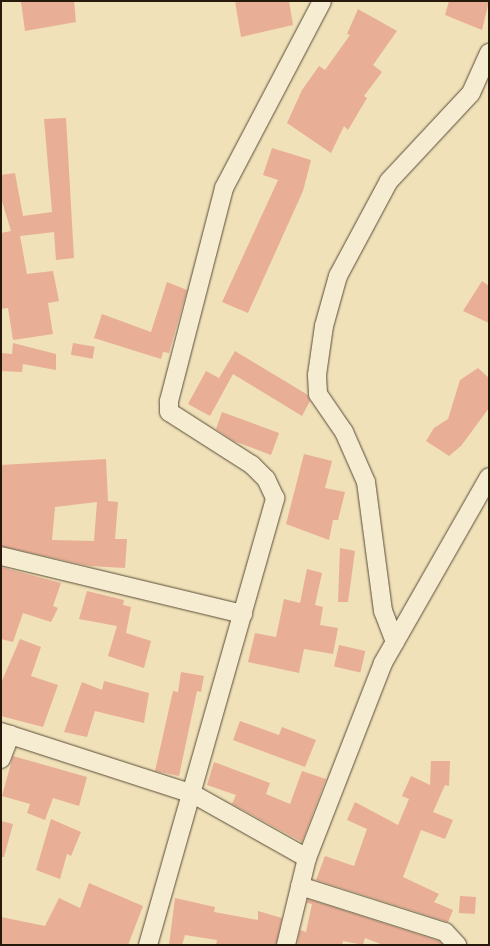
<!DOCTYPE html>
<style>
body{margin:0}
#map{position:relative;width:490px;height:946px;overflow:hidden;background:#f0e1b9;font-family:"Gentium Book Plus",serif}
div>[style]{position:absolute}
.building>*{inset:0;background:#e9ae96;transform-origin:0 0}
.roads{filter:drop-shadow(0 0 1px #594c36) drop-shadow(0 0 1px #594c36)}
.minor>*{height:18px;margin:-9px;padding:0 9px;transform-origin:9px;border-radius:9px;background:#f5ecd2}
span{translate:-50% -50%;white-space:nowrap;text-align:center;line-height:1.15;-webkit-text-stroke:3px #f5ecd2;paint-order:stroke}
.frame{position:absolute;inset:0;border:2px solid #271a0b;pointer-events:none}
</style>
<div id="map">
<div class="building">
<i style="clip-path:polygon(74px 1px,76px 22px,25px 31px,21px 2px)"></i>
<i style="clip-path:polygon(235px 1px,289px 1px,293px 25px,241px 37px)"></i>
<i style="clip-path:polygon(449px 1px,489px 1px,482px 30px,445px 15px)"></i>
<i style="clip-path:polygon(358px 9px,397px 31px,373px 65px,382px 72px,364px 96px,367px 98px,348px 130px,344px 126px,331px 153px,287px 123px,302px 90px,319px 66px,325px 70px,350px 35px,347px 34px)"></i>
<i style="clip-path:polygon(66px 118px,74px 258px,56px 260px,54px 232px,20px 236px,27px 274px,53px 271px,59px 301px,48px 303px,53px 334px,13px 340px,8px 308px,1px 309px,1px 233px,11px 231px,1px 198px,1px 175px,15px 173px,23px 216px,52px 212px,44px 119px)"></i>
<i style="clip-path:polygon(272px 148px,311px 160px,303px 191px,248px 313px,222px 302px,278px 180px,263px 175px)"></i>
<i style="clip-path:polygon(482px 281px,489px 286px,489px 323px,463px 311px)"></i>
<i style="clip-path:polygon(167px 282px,187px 290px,169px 353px,163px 352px,161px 359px,94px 338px,102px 314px,151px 332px)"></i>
<i style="clip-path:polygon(13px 343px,56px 354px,56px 370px,23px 364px,22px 372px,1px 371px,1px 353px,12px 354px)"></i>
<i style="left:73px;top:343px;width:22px;height:12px;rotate:10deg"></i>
<i style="clip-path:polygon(235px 351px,308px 395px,310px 401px,302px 416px,233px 374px,210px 416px,188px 404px,206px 371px,219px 378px)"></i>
<i style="clip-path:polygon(478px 368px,489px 378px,489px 408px,461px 446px,449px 456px,426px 441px,434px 428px,448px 419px,460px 380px)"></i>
<i style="clip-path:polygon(222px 412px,279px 433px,271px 455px,234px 441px,216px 429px)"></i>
<i style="clip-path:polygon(304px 454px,332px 461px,325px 488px,345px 492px,338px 520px,333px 520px,329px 540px,286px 524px)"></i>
<i style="clip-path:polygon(evenodd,106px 459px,108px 501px,118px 502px,115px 539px,127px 539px,125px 568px,89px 566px,1px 546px,1px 465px,106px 459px,97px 502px,94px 541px,52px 540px,55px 507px,97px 502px)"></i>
<i style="clip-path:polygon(340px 548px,355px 551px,348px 602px,338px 602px)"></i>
<i style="clip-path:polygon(1px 567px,61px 583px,53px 606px,58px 608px,51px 622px,23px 613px,13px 642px,1px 639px)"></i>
<i style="clip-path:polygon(307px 569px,322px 573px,315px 605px,323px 607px,320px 625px,338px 628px,333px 654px,304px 649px,299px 673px,248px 662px,255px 633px,276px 637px,284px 599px,300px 603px)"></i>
<i style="clip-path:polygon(87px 591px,124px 600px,123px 605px,131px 607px,126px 633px,151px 641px,144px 668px,108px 656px,117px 626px,79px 619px)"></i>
<i style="clip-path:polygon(20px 639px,41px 647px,31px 676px,58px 685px,43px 727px,1px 716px,1px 683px)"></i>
<i style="left:339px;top:645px;width:27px;height:22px;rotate:13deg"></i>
<i style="clip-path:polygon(181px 672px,204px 676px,201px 692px,197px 691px,179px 776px,155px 771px,173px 691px,178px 692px)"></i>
<i style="clip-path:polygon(104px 681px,149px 693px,144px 723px,95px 711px,87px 737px,64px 732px,82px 682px,102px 690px)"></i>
<i style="clip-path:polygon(240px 721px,279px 735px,282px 727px,316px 740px,305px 767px,233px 740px)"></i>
<i style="clip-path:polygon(13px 756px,87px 777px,79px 806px,53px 798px,45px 820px,27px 813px,30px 804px,2px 796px)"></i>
<i style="clip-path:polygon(431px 761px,450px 761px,449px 786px,445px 785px,433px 812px,453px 820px,445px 839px,421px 830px,403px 877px,439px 894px,434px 902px,453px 910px,448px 922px,316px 880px,325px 856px,354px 866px,367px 829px,347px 820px,355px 802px,398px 825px,409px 799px,402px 796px,411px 776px,430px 785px)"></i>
<i style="clip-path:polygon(214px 762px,270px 783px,266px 794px,290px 804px,302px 771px,326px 779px,302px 842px,232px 804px,236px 795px,207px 785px)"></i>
<i style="clip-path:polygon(51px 819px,81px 832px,71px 856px,67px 854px,60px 879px,36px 870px)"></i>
<i style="clip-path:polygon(1px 821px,13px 824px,4px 857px,1px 857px)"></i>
<i style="clip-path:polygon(89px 883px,143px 906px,128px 945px,1px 945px,1px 917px,45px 926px,59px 898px,80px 908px)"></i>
<i style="left:460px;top:896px;width:16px;height:17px;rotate:4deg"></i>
<i style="clip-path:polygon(175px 898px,215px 907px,214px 912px,258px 920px,258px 911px,282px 918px,276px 945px,216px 945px,217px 940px,185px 935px,182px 945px,169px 945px)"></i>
<i style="clip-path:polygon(308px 899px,439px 941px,443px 945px,383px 945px,365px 938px,363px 945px,343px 941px,342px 945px,297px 945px,300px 930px,306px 932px,312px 904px,307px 903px)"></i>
</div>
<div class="roads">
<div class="minor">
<i style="left:1px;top:556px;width:249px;rotate:13.5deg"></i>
<i style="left:395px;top:642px;width:33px;rotate:-111deg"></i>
<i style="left:383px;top:611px;width:130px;rotate:-97.5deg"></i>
<i style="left:366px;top:482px;width:55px;rotate:-113.7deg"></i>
<i style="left:344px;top:432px;width:46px;rotate:-124.4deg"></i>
<i style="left:318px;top:394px;width:19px;rotate:-93deg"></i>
<i style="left:317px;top:375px;width:49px;rotate:-81.9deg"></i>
<i style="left:324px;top:326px;width:52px;rotate:-74.4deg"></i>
<i style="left:338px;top:276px;width:108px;rotate:-61.8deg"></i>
<i style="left:389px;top:181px;width:120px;rotate:-47deg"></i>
<i style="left:471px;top:93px;width:44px;rotate:-65.8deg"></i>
<i style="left:1px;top:732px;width:202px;rotate:17.9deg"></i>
<i style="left:193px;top:794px;width:131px;rotate:29.3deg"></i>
<i style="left:307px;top:858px;width:89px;rotate:103.6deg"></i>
<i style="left:1px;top:759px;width:26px;rotate:-69deg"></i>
<i style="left:307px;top:858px;width:209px;rotate:-68.7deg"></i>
<i style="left:383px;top:663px;width:214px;rotate:-60.3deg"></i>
<i style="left:300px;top:886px;width:152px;rotate:17.6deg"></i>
<i style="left:445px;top:932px;width:18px;rotate:47deg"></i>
<i style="left:148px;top:945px;width:465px;rotate:-74.1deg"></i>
<i style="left:275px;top:498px;width:21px;rotate:-115deg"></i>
<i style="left:266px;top:479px;width:20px;rotate:-135deg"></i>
<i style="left:252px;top:465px;width:98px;rotate:-147.4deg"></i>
<i style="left:169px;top:412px;width:11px;rotate:-90deg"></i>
<i style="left:169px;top:401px;width:220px;rotate:-75.5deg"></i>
<i style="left:224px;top:188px;width:211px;rotate:-62.3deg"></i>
</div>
</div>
<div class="frame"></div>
</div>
